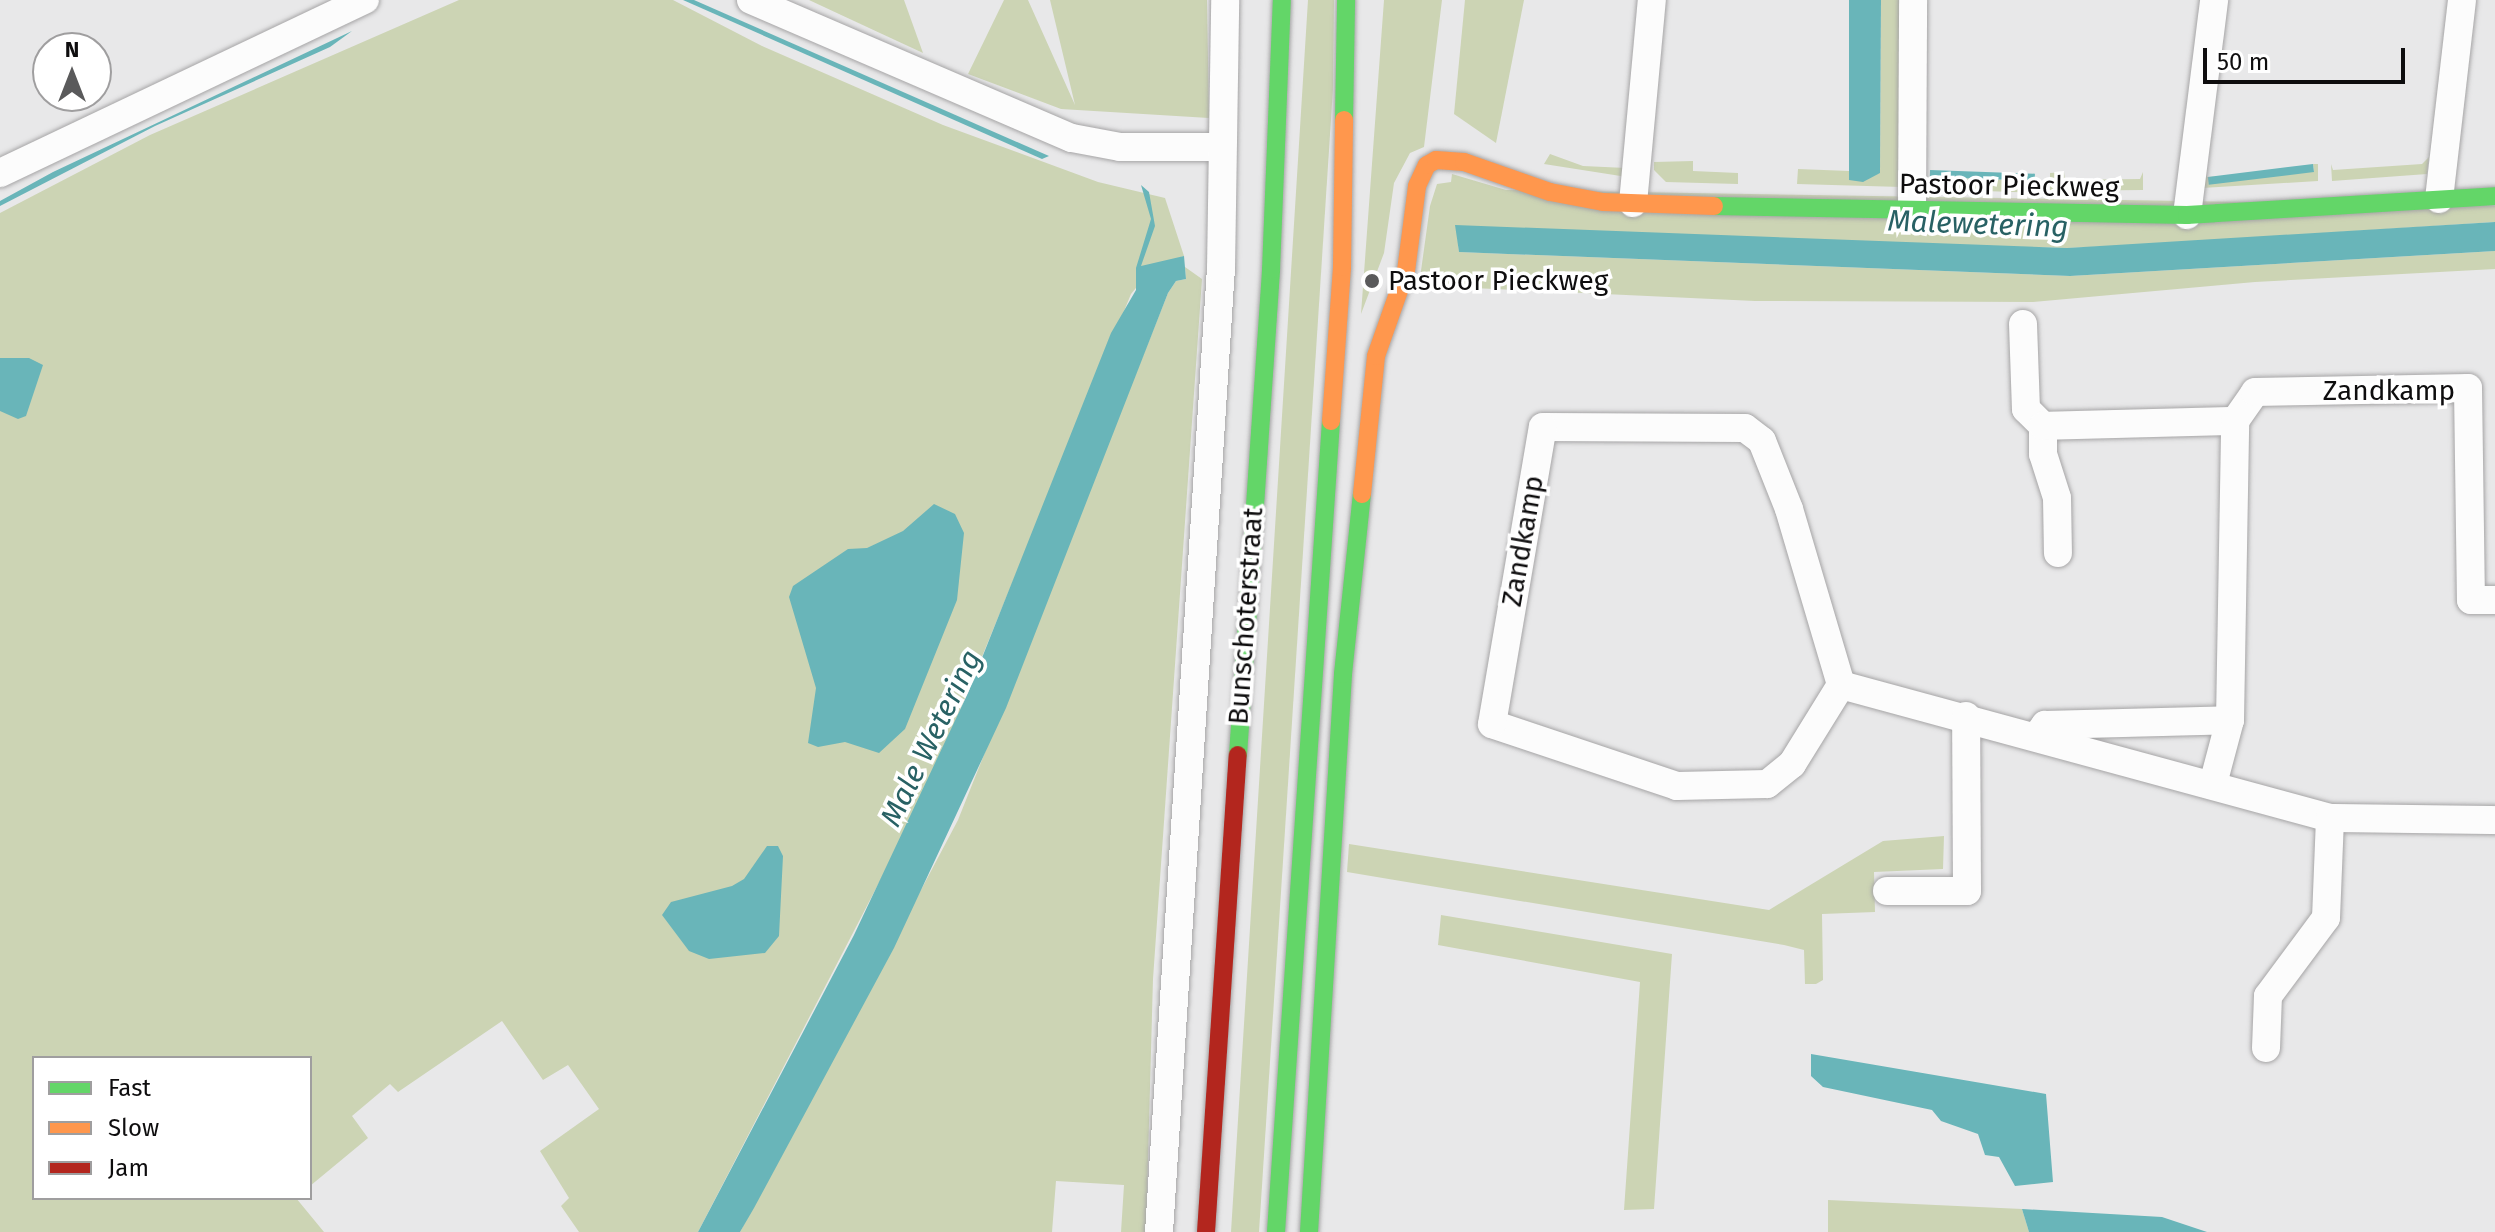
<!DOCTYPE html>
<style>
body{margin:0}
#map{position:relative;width:2495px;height:1232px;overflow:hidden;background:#e8e8e9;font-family:"Fira Sans",sans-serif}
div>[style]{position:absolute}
.green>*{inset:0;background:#ccd4b4;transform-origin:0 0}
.water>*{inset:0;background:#69b5b9;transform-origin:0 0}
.roads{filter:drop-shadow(0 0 2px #a6a5a6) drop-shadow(0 0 2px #a6a5a6)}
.street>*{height:28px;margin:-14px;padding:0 14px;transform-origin:14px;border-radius:14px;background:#fcfcfc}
.fast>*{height:18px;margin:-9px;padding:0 9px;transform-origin:9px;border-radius:9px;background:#63d668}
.slow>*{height:18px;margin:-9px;padding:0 9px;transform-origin:9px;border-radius:9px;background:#ff974d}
.jam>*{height:18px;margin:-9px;padding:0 9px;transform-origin:9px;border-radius:9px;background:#b3261e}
.dots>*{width:22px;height:22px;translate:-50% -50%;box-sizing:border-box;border:4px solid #fff;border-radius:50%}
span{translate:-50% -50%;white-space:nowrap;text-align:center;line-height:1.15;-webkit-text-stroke:7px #fff;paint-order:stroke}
.street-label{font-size:28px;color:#0e0d0e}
.poi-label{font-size:28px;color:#0e0d0e}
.left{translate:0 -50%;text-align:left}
.water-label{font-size:30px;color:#286164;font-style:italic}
.legend{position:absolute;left:32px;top:1056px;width:280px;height:144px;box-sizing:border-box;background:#fff;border:2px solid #9f9e9f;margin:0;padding:10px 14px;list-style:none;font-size:24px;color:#0e0d0e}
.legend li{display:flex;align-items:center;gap:16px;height:40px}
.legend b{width:40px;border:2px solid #9f9e9f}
.north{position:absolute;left:32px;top:32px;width:80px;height:80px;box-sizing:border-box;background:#fff;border:2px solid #9f9e9f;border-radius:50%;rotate:0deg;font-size:22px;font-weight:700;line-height:32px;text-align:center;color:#0e0d0e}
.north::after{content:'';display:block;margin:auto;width:28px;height:36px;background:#5a5a5b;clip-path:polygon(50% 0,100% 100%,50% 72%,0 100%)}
.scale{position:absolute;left:2203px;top:48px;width:202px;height:36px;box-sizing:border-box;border:4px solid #0e0d0e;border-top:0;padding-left:10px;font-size:24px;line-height:28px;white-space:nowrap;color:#0e0d0e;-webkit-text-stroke:6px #fff;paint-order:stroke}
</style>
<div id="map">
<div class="green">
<i style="clip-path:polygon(459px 0,673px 0,762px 46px,943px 125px,1098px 182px,1165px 198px,1184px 256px,1154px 266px,1131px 294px,928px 788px,698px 1232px,579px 1232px,561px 1206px,569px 1198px,540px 1151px,599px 1109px,568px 1065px,543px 1080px,502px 1021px,398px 1092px,390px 1084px,352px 1116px,368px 1138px,310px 1186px,310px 1058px,34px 1058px,34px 1198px,296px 1198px,324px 1232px,0 1232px,0 213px,150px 135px)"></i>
<i style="clip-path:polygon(809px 0,904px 0,923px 53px,839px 14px)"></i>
<i style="clip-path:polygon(1004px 0,1028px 0,1075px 105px,1050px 0,1207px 0,1209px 118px,1061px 109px,968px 74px)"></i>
<i style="clip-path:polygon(1308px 0,1334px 0,1333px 88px,1259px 1232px,1231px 1232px)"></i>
<i style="clip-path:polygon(1384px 0,1442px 0,1424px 147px,1410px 153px,1394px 183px,1384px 253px,1361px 314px)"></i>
<i style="clip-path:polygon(1465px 0,1524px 0,1496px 143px,1454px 114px)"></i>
<i style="clip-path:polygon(1881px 0,1905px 0,1902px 187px,1797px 184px,1798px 169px,1849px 171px,1852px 178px,1880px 173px)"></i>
<i style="clip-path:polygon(1550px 154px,1583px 166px,1626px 168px,1627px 177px,1544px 164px)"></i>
<i style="clip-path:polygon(2429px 157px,2427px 174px,2332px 181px,2331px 164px,2333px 170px,2422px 164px)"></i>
<i style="clip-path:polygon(1693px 161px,1693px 171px,1738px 173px,1738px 184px,1666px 182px,1654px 170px,1654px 162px)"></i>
<i style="clip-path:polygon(2313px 164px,2318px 164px,2318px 181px,2202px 188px,2205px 170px,2207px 177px,2314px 171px)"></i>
<i style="clip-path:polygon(2064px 172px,2065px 180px,2140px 179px,2143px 172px,2143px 190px,2050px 191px,2050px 173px)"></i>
<i style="clip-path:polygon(1452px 174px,1506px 190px,2495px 206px,2495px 222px,2137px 245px,2067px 248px,1457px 232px,1459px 252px,2070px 276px,2495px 251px,2495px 269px,2255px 282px,2033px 302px,1755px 301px,1452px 287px,1420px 278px,1430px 206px,1437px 184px,1451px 182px)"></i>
<i style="left:1929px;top:177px;width:107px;height:12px;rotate:2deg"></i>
<i style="clip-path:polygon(1185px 267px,1202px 279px,1153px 979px,1146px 1232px,1121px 1232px,1124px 1185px,1056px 1181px,1052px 1232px,740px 1232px,958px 820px,1168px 293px,1176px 281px,1186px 279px)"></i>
<i style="clip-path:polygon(1944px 836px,1943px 869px,1874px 872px,1875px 912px,1822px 914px,1823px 980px,1816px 984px,1805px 984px,1804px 950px,1784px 945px,1347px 872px,1349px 844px,1769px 910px,1883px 841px)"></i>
<i style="clip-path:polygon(1441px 915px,1672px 954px,1654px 1209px,1624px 1210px,1640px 982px,1438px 945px)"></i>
<i style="clip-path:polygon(1828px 1200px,2022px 1209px,2029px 1232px,1828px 1232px)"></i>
</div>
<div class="water">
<i style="clip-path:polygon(683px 0,694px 0,1049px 156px,1042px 159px)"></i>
<i style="clip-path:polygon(1849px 0,1881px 0,1880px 173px,1863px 182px,1849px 180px)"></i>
<i style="clip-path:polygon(352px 31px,330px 47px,155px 126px,0 206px,0 201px,53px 172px)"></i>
<i style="left:2313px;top:164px;width:8px;height:106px;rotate:83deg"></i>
<i style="left:1930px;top:170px;width:105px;height:7px;rotate:2deg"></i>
<i style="clip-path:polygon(1141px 185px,1149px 192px,1155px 226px,1141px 266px,1184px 256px,1186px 279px,1176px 281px,1168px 293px,1006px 708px,894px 948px,754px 1208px,740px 1232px,698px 1232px,854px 935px,968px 693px,1111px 333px,1136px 290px,1136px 268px,1151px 219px)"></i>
<i style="clip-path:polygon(2495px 222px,2495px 251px,2070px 276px,1459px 252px,1455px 225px,2067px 248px)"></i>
<i style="clip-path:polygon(0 358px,29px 358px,43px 365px,26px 416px,18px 419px,0 411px)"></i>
<i style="clip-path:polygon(934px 504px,955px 514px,964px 533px,957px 600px,905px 729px,879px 753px,845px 742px,818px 747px,808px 743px,816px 688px,789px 597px,793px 586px,848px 549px,867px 548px,903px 531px)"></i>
<i style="clip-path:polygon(767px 846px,778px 846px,783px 856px,779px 936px,765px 953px,709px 959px,689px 951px,662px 915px,671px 902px,732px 886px,744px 879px)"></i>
<i style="clip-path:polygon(1811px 1054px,2046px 1094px,2053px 1182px,2015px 1186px,1999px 1157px,1985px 1155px,1978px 1134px,1941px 1121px,1932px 1110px,1823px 1087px,1811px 1076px)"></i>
<i style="clip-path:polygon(2022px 1209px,2162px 1217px,2207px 1232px,2029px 1232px)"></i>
</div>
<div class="roads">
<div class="street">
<i style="left:751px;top:0;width:349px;rotate:23.3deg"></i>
<i style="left:1072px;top:138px;width:49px;rotate:10.6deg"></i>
<i style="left:1120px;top:147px;width:102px"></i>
<i style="left:0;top:173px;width:404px;rotate:-25.4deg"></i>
<i style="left:2439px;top:199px;width:200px;rotate:-83.4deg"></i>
<i style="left:1633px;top:203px;width:204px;rotate:-84.7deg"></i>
<i style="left:1912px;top:213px;width:213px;rotate:-89.7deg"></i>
<i style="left:2187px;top:215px;width:217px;rotate:-82.8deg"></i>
<i style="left:2023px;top:324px;width:85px;rotate:88deg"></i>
<i style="left:2026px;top:409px;width:24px;rotate:45deg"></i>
<i style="left:2043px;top:426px;width:28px;rotate:90deg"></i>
<i style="left:2043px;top:454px;width:46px;rotate:72.3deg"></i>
<i style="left:2057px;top:498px;width:55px;rotate:89deg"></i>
<i style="left:2043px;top:426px;width:192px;rotate:-1.5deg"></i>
<i style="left:1543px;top:427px;width:202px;rotate:0.3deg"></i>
<i style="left:1745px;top:428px;width:21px;rotate:37deg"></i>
<i style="left:1762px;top:441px;width:73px;rotate:68.3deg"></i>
<i style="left:1789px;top:509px;width:184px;rotate:73.5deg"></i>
<i style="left:1841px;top:685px;width:93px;rotate:121.8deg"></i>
<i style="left:1792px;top:764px;width:32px;rotate:141deg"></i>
<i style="left:1767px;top:784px;width:90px;rotate:178.7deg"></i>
<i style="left:1677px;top:786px;width:195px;rotate:-161.5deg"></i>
<i style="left:1492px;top:724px;width:301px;rotate:-80.3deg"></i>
<i style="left:1841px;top:685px;width:507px;rotate:15.22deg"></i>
<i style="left:2330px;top:818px;width:165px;rotate:0.7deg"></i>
<i style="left:2037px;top:736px;width:14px;rotate:-54deg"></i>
<i style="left:2045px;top:725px;width:185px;rotate:-1.5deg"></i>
<i style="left:2213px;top:784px;width:66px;rotate:-75.1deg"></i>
<i style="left:2230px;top:720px;width:299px;rotate:-89deg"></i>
<i style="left:2235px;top:421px;width:35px;rotate:-55deg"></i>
<i style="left:2255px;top:392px;width:213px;rotate:-1.1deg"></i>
<i style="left:2468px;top:388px;width:212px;rotate:89.2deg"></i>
<i style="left:2471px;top:600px;width:24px"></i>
<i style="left:1887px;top:891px;width:80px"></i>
<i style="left:1967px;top:891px;width:175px;rotate:-90.3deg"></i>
<i style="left:2266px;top:1048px;width:52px;rotate:-87.8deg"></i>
<i style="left:2268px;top:996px;width:97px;rotate:-53.4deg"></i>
<i style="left:2326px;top:918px;width:100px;rotate:-87.7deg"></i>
<i style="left:1159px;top:1232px;width:965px;rotate:-86.32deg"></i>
<i style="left:1221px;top:269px;width:269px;rotate:-89.1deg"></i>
</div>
<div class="fast">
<i style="left:1344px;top:120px;width:120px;rotate:-89deg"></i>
<i style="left:1714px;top:206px;width:473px;rotate:1.1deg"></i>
<i style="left:2187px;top:215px;width:309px;rotate:-3.5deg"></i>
<i style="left:1238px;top:755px;width:486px;rotate:-86.1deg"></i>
<i style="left:1271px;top:270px;width:270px;rotate:-87.7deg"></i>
<i style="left:1276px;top:1232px;width:813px;rotate:-86.12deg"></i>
<i style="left:1309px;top:1232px;width:559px;rotate:-86.51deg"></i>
<i style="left:1343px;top:674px;width:181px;rotate:-84deg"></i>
</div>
<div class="slow">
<i style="left:1331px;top:421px;width:154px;rotate:-85.9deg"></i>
<i style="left:1342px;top:267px;width:147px;rotate:-89.2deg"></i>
<i style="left:1362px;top:494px;width:139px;rotate:-84.2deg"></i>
<i style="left:1376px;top:356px;width:90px;rotate:-70.6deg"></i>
<i style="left:1406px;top:271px;width:86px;rotate:-82.6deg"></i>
<i style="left:1417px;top:186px;width:23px;rotate:-65deg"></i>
<i style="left:1427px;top:165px;width:10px;rotate:-29deg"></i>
<i style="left:1436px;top:160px;width:28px;rotate:4deg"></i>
<i style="left:1464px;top:162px;width:91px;rotate:19.2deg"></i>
<i style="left:1550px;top:192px;width:54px;rotate:10.7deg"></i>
<i style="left:1603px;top:202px;width:111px;rotate:2.1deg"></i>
</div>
<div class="jam">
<i style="left:1206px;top:1232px;width:478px;rotate:-86.2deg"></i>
</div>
</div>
<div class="dots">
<i style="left:1372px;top:281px;background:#5a5a5b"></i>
</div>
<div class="street-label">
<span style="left:2009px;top:186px;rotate:1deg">Pastoor Pieckweg</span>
<span style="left:2389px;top:391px">Zandkamp</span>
<span style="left:1523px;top:541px;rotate:-80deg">Zandkamp</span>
<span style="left:1246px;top:616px;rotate:-86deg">Bunschoterstraat</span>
</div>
<div class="poi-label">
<span class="left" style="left:1388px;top:281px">Pastoor Pieckweg</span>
</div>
<div class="water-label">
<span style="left:1978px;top:224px;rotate:2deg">Malewetering</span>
<span style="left:931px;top:738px;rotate:-64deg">Male Wetering</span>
</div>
<ul class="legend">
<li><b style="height:10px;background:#63d668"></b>Fast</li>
<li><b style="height:10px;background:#ff974d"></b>Slow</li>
<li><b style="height:10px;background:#b3261e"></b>Jam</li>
</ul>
<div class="north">N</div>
<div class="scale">50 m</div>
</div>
